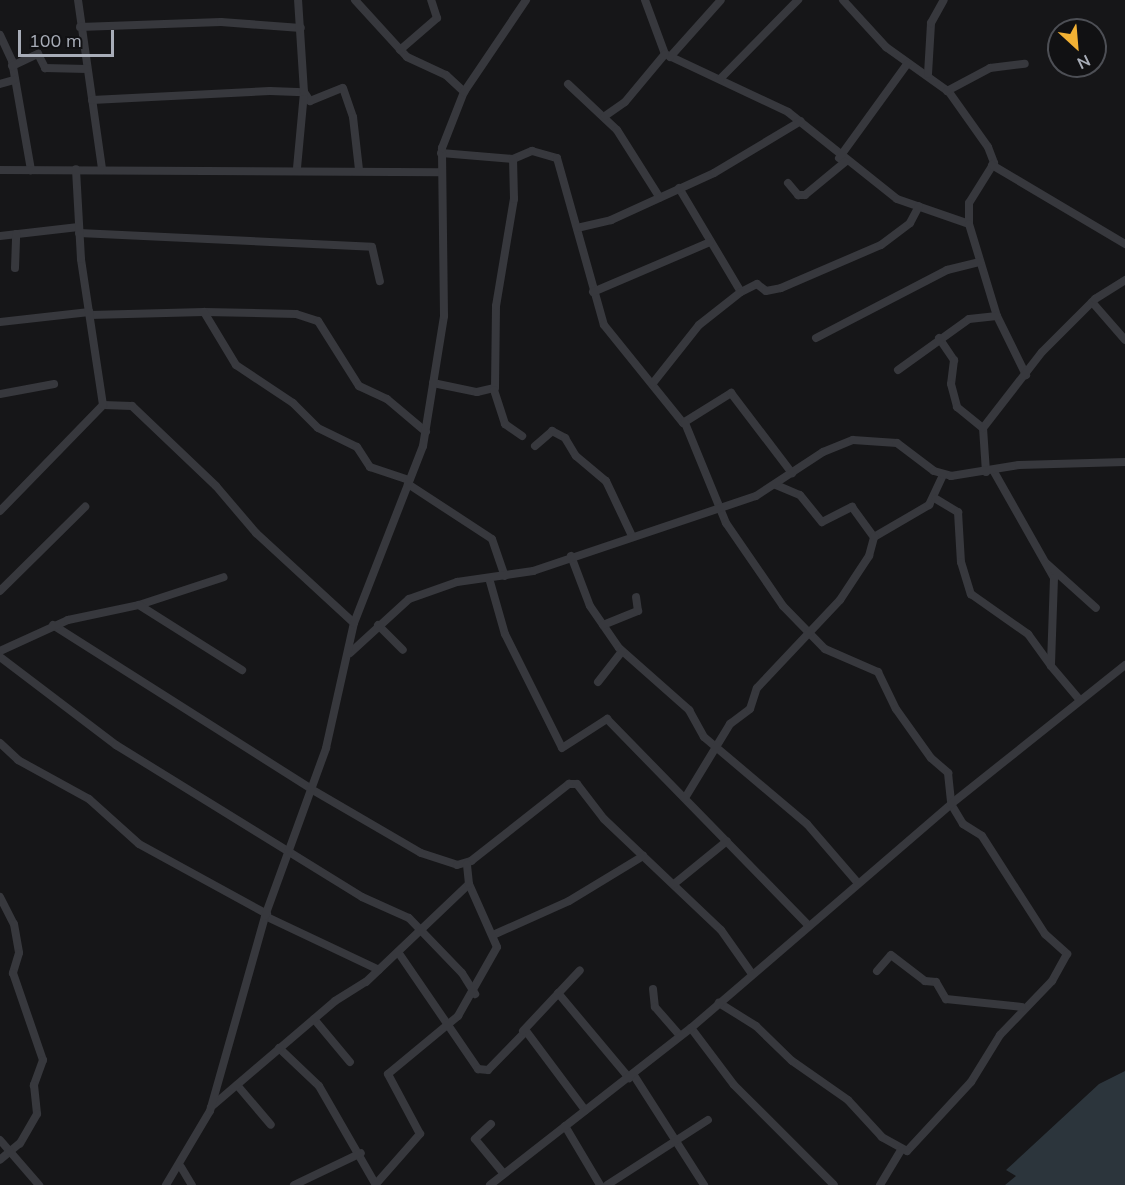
<!DOCTYPE html>
<style>
body{margin:0}
#map{position:relative;width:1125px;height:1185px;overflow:hidden;background:#161618;font-family:Mulish,sans-serif}
div>[style]{position:absolute}
.water>*{inset:0;background:#2c353c}
.minor>*{height:8px;margin:-4px;padding:0 4px;transform-origin:4px;border-radius:4px;background:#37383d}
span{translate:-50% -50%;white-space:nowrap;text-align:center;line-height:1.15;-webkit-text-stroke:4.5px #111113;paint-order:stroke}
.north{position:absolute;left:1047px;top:18px;width:60px;height:60px;box-sizing:border-box;background:#111113;border:2px solid #4d4f55;border-radius:50%;rotate:154deg;font-size:16px;font-weight:700;line-height:24px;text-align:center;color:#a8adb8}
.north::after{content:'';display:block;margin:auto;width:21px;height:27px;background:#f2b134;clip-path:polygon(50% 0,100% 100%,50% 72%,0 100%)}
.scale{position:absolute;left:18px;top:30px;width:96px;height:27px;box-sizing:border-box;border:3px solid #a8adb8;border-top:0;padding-left:8px;font-size:18px;line-height:21px;white-space:nowrap;color:#a8adb8;-webkit-text-stroke:4px #111113;paint-order:stroke}
</style>
<div id="map">
<div class="water">
<i style="clip-path:polygon(1125px 1071px,1125px 1185px,1005px 1185px,1016px 1176px,1006px 1170px,1099px 1084px)"></i>
</div>
<div class="minor">
<i style="left:78px;top:0;width:171px;rotate:81.9deg"></i>
<i style="left:355px;top:0;width:77px;rotate:47.6deg"></i>
<i style="left:407px;top:57px;width:43px;rotate:24.8deg"></i>
<i style="left:446px;top:75px;width:25px;rotate:43deg"></i>
<i style="left:645px;top:0;width:58px;rotate:69.7deg"></i>
<i style="left:665px;top:54px;width:136px;rotate:25.2deg"></i>
<i style="left:788px;top:112px;width:139px;rotate:38.6deg"></i>
<i style="left:897px;top:199px;width:76px;rotate:19.1deg"></i>
<i style="left:843px;top:0;width:64px;rotate:47.5deg"></i>
<i style="left:886px;top:47px;width:77px;rotate:35.5deg"></i>
<i style="left:949px;top:92px;width:67px;rotate:54.7deg"></i>
<i style="left:988px;top:147px;width:17px;rotate:69deg"></i>
<i style="left:994px;top:163px;width:47px;rotate:122deg"></i>
<i style="left:969px;top:203px;width:21px;rotate:90deg"></i>
<i style="left:969px;top:224px;width:96px;rotate:73.1deg"></i>
<i style="left:997px;top:316px;width:66px;rotate:63.8deg"></i>
<i style="left:80px;top:27px;width:141px;rotate:-2deg"></i>
<i style="left:221px;top:22px;width:80px;rotate:4.3deg"></i>
<i style="left:0;top:35px;width:29px;rotate:65deg"></i>
<i style="left:12px;top:61px;width:111px;rotate:80.1deg"></i>
<i style="left:400px;top:50px;width:49px;rotate:-40.9deg"></i>
<i style="left:437px;top:18px;width:19px;rotate:-108deg"></i>
<i style="left:670px;top:57px;width:76px;rotate:-48.2deg"></i>
<i style="left:12px;top:66px;width:29px;rotate:-25deg"></i>
<i style="left:38px;top:54px;width:16px;rotate:63deg"></i>
<i style="left:45px;top:68px;width:42px;rotate:1.4deg"></i>
<i style="left:928px;top:74px;width:51px;rotate:-86.6deg"></i>
<i style="left:931px;top:23px;width:26px;rotate:-61deg"></i>
<i style="left:721px;top:78px;width:110px;rotate:-45.4deg"></i>
<i style="left:0;top:84px;width:15px;rotate:-16deg"></i>
<i style="left:568px;top:84px;width:67px;rotate:43.2deg"></i>
<i style="left:617px;top:130px;width:80px;rotate:57.7deg"></i>
<i style="left:947px;top:91px;width:49px;rotate:-28.1deg"></i>
<i style="left:990px;top:68px;width:35px;rotate:-7deg"></i>
<i style="left:92px;top:100px;width:178px;rotate:-2.9deg"></i>
<i style="left:270px;top:91px;width:34px;rotate:2deg"></i>
<i style="left:304px;top:92px;width:11px;rotate:56deg"></i>
<i style="left:310px;top:101px;width:35px;rotate:-22deg"></i>
<i style="left:343px;top:88px;width:31px;rotate:71deg"></i>
<i style="left:353px;top:117px;width:53px;rotate:83.5deg"></i>
<i style="left:605px;top:116px;width:24px;rotate:-35deg"></i>
<i style="left:625px;top:102px;width:62px;rotate:-50.2deg"></i>
<i style="left:441px;top:153px;width:72px;rotate:4.8deg"></i>
<i style="left:513px;top:159px;width:21px;rotate:-23deg"></i>
<i style="left:532px;top:151px;width:26px;rotate:16deg"></i>
<i style="left:557px;top:158px;width:173px;rotate:74.3deg"></i>
<i style="left:604px;top:325px;width:126px;rotate:51.1deg"></i>
<i style="left:683px;top:423px;width:57px;rotate:-32deg"></i>
<i style="left:731px;top:393px;width:101px;rotate:52.7deg"></i>
<i style="left:839px;top:158px;width:116px;rotate:-54.1deg"></i>
<i style="left:992px;top:165px;width:155px;rotate:30.7deg"></i>
<i style="left:297px;top:168px;width:76px;rotate:-84.7deg"></i>
<i style="left:304px;top:92px;width:92px;rotate:-93.7deg"></i>
<i style="left:0;top:170px;width:441px;rotate:0.3deg"></i>
<i style="left:788px;top:183px;width:16px;rotate:50deg"></i>
<i style="left:798px;top:195px;width:7px"></i>
<i style="left:805px;top:195px;width:52px;rotate:-39.5deg"></i>
<i style="left:679px;top:188px;width:121px;rotate:59.2deg"></i>
<i style="left:741px;top:292px;width:18px;rotate:-27deg"></i>
<i style="left:757px;top:284px;width:11px;rotate:38deg"></i>
<i style="left:766px;top:291px;width:15px;rotate:-11deg"></i>
<i style="left:781px;top:288px;width:109px;rotate:-23.3deg"></i>
<i style="left:881px;top:245px;width:36px;rotate:-37deg"></i>
<i style="left:910px;top:223px;width:19px;rotate:-62deg"></i>
<i style="left:577px;top:228px;width:35px;rotate:-13deg"></i>
<i style="left:611px;top:220px;width:113px;rotate:-24.5deg"></i>
<i style="left:714px;top:173px;width:101px;rotate:-30.9deg"></i>
<i style="left:79px;top:233px;width:293px;rotate:2.7deg"></i>
<i style="left:372px;top:247px;width:35px;rotate:77deg"></i>
<i style="left:0;top:236px;width:79px;rotate:-6.6deg"></i>
<i style="left:15px;top:268px;width:34px;rotate:-88deg"></i>
<i style="left:593px;top:292px;width:127px;rotate:-23.1deg"></i>
<i style="left:1092px;top:302px;width:50px;rotate:49deg"></i>
<i style="left:204px;top:312px;width:92px;rotate:1.2deg"></i>
<i style="left:296px;top:314px;width:23px;rotate:18deg"></i>
<i style="left:318px;top:321px;width:77px;rotate:57.8deg"></i>
<i style="left:359px;top:386px;width:31px;rotate:25deg"></i>
<i style="left:387px;top:399px;width:51px;rotate:40.2deg"></i>
<i style="left:90px;top:315px;width:114px;rotate:-1.5deg"></i>
<i style="left:204px;top:312px;width:62px;rotate:58.9deg"></i>
<i style="left:236px;top:365px;width:69px;rotate:33.7deg"></i>
<i style="left:293px;top:403px;width:35px;rotate:45deg"></i>
<i style="left:318px;top:428px;width:43px;rotate:26deg"></i>
<i style="left:357px;top:447px;width:24px;rotate:57deg"></i>
<i style="left:370px;top:467px;width:41px;rotate:18.4deg"></i>
<i style="left:0;top:322px;width:90px;rotate:-6.4deg"></i>
<i style="left:816px;top:338px;width:148px;rotate:-27.4deg"></i>
<i style="left:947px;top:270px;width:34px;rotate:-14deg"></i>
<i style="left:939px;top:338px;width:27px;rotate:56deg"></i>
<i style="left:954px;top:360px;width:24px;rotate:97deg"></i>
<i style="left:951px;top:384px;width:24px;rotate:75deg"></i>
<i style="left:957px;top:407px;width:33px;rotate:39deg"></i>
<i style="left:898px;top:370px;width:87px;rotate:-35.7deg"></i>
<i style="left:969px;top:319px;width:28px;rotate:-6deg"></i>
<i style="left:433px;top:383px;width:45px;rotate:11.6deg"></i>
<i style="left:477px;top:392px;width:18px;rotate:-13deg"></i>
<i style="left:495px;top:388px;width:82px;rotate:-89.3deg"></i>
<i style="left:496px;top:306px;width:109px;rotate:-80.5deg"></i>
<i style="left:514px;top:199px;width:40px;rotate:-91.4deg"></i>
<i style="left:653px;top:383px;width:74px;rotate:-51.6deg"></i>
<i style="left:699px;top:325px;width:53px;rotate:-38.2deg"></i>
<i style="left:494px;top:390px;width:36px;rotate:72deg"></i>
<i style="left:505px;top:424px;width:21px;rotate:35deg"></i>
<i style="left:0;top:394px;width:55px;rotate:-10.5deg"></i>
<i style="left:103px;top:405px;width:29px;rotate:2deg"></i>
<i style="left:132px;top:406px;width:116px;rotate:43.6deg"></i>
<i style="left:216px;top:486px;width:62px;rotate:49.6deg"></i>
<i style="left:256px;top:533px;width:133px;rotate:42.6deg"></i>
<i style="left:685px;top:423px;width:108px;rotate:67.7deg"></i>
<i style="left:726px;top:523px;width:101px;rotate:55.5deg"></i>
<i style="left:783px;top:606px;width:60px;rotate:45.7deg"></i>
<i style="left:825px;top:649px;width:58px;rotate:23.5deg"></i>
<i style="left:878px;top:672px;width:41px;rotate:64.1deg"></i>
<i style="left:896px;top:709px;width:60px;rotate:54.5deg"></i>
<i style="left:931px;top:758px;width:23px;rotate:41deg"></i>
<i style="left:948px;top:773px;width:31px;rotate:84deg"></i>
<i style="left:951px;top:804px;width:23px;rotate:59deg"></i>
<i style="left:963px;top:824px;width:22px;rotate:32deg"></i>
<i style="left:982px;top:836px;width:117px;rotate:57.3deg"></i>
<i style="left:1045px;top:934px;width:30px;rotate:42deg"></i>
<i style="left:1067px;top:954px;width:31px;rotate:119deg"></i>
<i style="left:1052px;top:981px;width:75px;rotate:133.9deg"></i>
<i style="left:1000px;top:1035px;width:55px;rotate:121.7deg"></i>
<i style="left:971px;top:1082px;width:94px;rotate:132.8deg"></i>
<i style="left:907px;top:1151px;width:29px;rotate:-151deg"></i>
<i style="left:882px;top:1137px;width:50px;rotate:-132.6deg"></i>
<i style="left:848px;top:1100px;width:68px;rotate:-145.1deg"></i>
<i style="left:792px;top:1061px;width:50px;rotate:-135.8deg"></i>
<i style="left:756px;top:1026px;width:44px;rotate:-148.1deg"></i>
<i style="left:535px;top:446px;width:23px;rotate:-41deg"></i>
<i style="left:552px;top:431px;width:15px;rotate:28deg"></i>
<i style="left:565px;top:438px;width:21px;rotate:59deg"></i>
<i style="left:576px;top:456px;width:39px;rotate:40deg"></i>
<i style="left:606px;top:481px;width:61px;rotate:64.7deg"></i>
<i style="left:993px;top:470px;width:124px;rotate:60.5deg"></i>
<i style="left:1054px;top:578px;width:88px;rotate:92deg"></i>
<i style="left:1051px;top:666px;width:43px;rotate:49.7deg"></i>
<i style="left:986px;top:472px;width:44px;rotate:-93.9deg"></i>
<i style="left:983px;top:428px;width:96px;rotate:-52.2deg"></i>
<i style="left:1042px;top:352px;width:75px;rotate:-45deg"></i>
<i style="left:1095px;top:299px;width:36px;rotate:-32deg"></i>
<i style="left:408px;top:484px;width:100px;rotate:33.2deg"></i>
<i style="left:492px;top:539px;width:39px;rotate:71deg"></i>
<i style="left:776px;top:485px;width:26px;rotate:23deg"></i>
<i style="left:800px;top:495px;width:35px;rotate:51deg"></i>
<i style="left:822px;top:522px;width:34px;rotate:-27deg"></i>
<i style="left:852px;top:507px;width:37px;rotate:54deg"></i>
<i style="left:874px;top:537px;width:64px;rotate:-30.2deg"></i>
<i style="left:929px;top:505px;width:33px;rotate:-65deg"></i>
<i style="left:936px;top:499px;width:26px;rotate:31deg"></i>
<i style="left:958px;top:512px;width:50px;rotate:86.6deg"></i>
<i style="left:961px;top:562px;width:34px;rotate:73deg"></i>
<i style="left:971px;top:594px;width:70px;rotate:35.1deg"></i>
<i style="left:1028px;top:634px;width:39px;rotate:54deg"></i>
<i style="left:0;top:511px;width:148px;rotate:-45.8deg"></i>
<i style="left:103px;top:405px;width:148px;rotate:-98.6deg"></i>
<i style="left:81px;top:259px;width:90px;rotate:-93.2deg"></i>
<i style="left:571px;top:556px;width:53px;rotate:69.2deg"></i>
<i style="left:590px;top:606px;width:51px;rotate:55.4deg"></i>
<i style="left:619px;top:648px;width:94px;rotate:41.5deg"></i>
<i style="left:689px;top:710px;width:31px;rotate:61deg"></i>
<i style="left:704px;top:737px;width:135px;rotate:40.2deg"></i>
<i style="left:807px;top:824px;width:78px;rotate:49.2deg"></i>
<i style="left:1046px;top:563px;width:67px;rotate:42deg"></i>
<i style="left:489px;top:578px;width:58px;rotate:74.1deg"></i>
<i style="left:505px;top:634px;width:127px;rotate:63.4deg"></i>
<i style="left:562px;top:748px;width:54px;rotate:-32.8deg"></i>
<i style="left:607px;top:719px;width:288px;rotate:45.7deg"></i>
<i style="left:0;top:591px;width:120px;rotate:-44.7deg"></i>
<i style="left:139px;top:605px;width:89px;rotate:-18.2deg"></i>
<i style="left:53px;top:625px;width:306px;rotate:32.4deg"></i>
<i style="left:311px;top:789px;width:127px;rotate:30.2deg"></i>
<i style="left:421px;top:853px;width:38px;rotate:18deg"></i>
<i style="left:457px;top:865px;width:15px;rotate:-16deg"></i>
<i style="left:471px;top:861px;width:125px;rotate:-38.2deg"></i>
<i style="left:569px;top:784px;width:8px"></i>
<i style="left:577px;top:784px;width:44px;rotate:52.4deg"></i>
<i style="left:604px;top:819px;width:161px;rotate:43.5deg"></i>
<i style="left:721px;top:930px;width:54px;rotate:54.8deg"></i>
<i style="left:378px;top:625px;width:35px;rotate:45deg"></i>
<i style="left:603px;top:625px;width:38px;rotate:-22deg"></i>
<i style="left:638px;top:611px;width:14px;rotate:-98deg"></i>
<i style="left:0;top:651px;width:75px;rotate:-24.5deg"></i>
<i style="left:68px;top:620px;width:73px;rotate:-11.9deg"></i>
<i style="left:139px;top:605px;width:122px;rotate:32.3deg"></i>
<i style="left:350px;top:653px;width:80px;rotate:-42.5deg"></i>
<i style="left:409px;top:599px;width:51px;rotate:-19.5deg"></i>
<i style="left:457px;top:582px;width:77px;rotate:-8.2deg"></i>
<i style="left:533px;top:571px;width:235px;rotate:-18.6deg"></i>
<i style="left:756px;top:496px;width:80px;rotate:-33.3deg"></i>
<i style="left:823px;top:452px;width:32px;rotate:-22deg"></i>
<i style="left:853px;top:440px;width:44px;rotate:3.9deg"></i>
<i style="left:897px;top:443px;width:46px;rotate:37.1deg"></i>
<i style="left:934px;top:471px;width:18px;rotate:16deg"></i>
<i style="left:951px;top:476px;width:69px;rotate:-9.2deg"></i>
<i style="left:1019px;top:465px;width:106px;rotate:-1.6deg"></i>
<i style="left:0;top:657px;width:146px;rotate:37.2deg"></i>
<i style="left:116px;top:745px;width:289px;rotate:31.7deg"></i>
<i style="left:362px;top:897px;width:51px;rotate:24.1deg"></i>
<i style="left:409px;top:918px;width:76px;rotate:46.1deg"></i>
<i style="left:462px;top:973px;width:25px;rotate:58deg"></i>
<i style="left:598px;top:682px;width:39px;rotate:-52deg"></i>
<i style="left:0;top:743px;width:25px;rotate:43deg"></i>
<i style="left:18px;top:760px;width:81px;rotate:28.8deg"></i>
<i style="left:89px;top:799px;width:67px;rotate:42deg"></i>
<i style="left:139px;top:844px;width:146px;rotate:28.7deg"></i>
<i style="left:685px;top:798px;width:87px;rotate:-58.7deg"></i>
<i style="left:730px;top:724px;width:25px;rotate:-37deg"></i>
<i style="left:750px;top:709px;width:22px;rotate:-72deg"></i>
<i style="left:757px;top:688px;width:121px;rotate:-46.7deg"></i>
<i style="left:840px;top:600px;width:53px;rotate:-56.6deg"></i>
<i style="left:869px;top:556px;width:20px;rotate:-75deg"></i>
<i style="left:674px;top:884px;width:68px;rotate:-39.1deg"></i>
<i style="left:0;top:897px;width:30px;rotate:63deg"></i>
<i style="left:14px;top:924px;width:29px;rotate:80deg"></i>
<i style="left:19px;top:953px;width:21px;rotate:107deg"></i>
<i style="left:13px;top:973px;width:92px;rotate:71deg"></i>
<i style="left:43px;top:1060px;width:27px;rotate:110deg"></i>
<i style="left:34px;top:1085px;width:29px;rotate:84deg"></i>
<i style="left:37px;top:1114px;width:34px;rotate:120deg"></i>
<i style="left:20px;top:1143px;width:26px;rotate:140deg"></i>
<i style="left:265px;top:916px;width:126px;rotate:25.3deg"></i>
<i style="left:493px;top:935px;width:83px;rotate:-24.1deg"></i>
<i style="left:569px;top:901px;width:87px;rotate:-31.3deg"></i>
<i style="left:398px;top:952px;width:142px;rotate:55.6deg"></i>
<i style="left:478px;top:1069px;width:10px;rotate:6deg"></i>
<i style="left:488px;top:1070px;width:54px;rotate:-45.7deg"></i>
<i style="left:526px;top:1031px;width:99px;rotate:53.2deg"></i>
<i style="left:877px;top:971px;width:21px;rotate:-49deg"></i>
<i style="left:891px;top:955px;width:43px;rotate:37.4deg"></i>
<i style="left:925px;top:981px;width:11px;rotate:5deg"></i>
<i style="left:936px;top:982px;width:20px;rotate:60deg"></i>
<i style="left:946px;top:999px;width:76px;rotate:6deg"></i>
<i style="left:653px;top:989px;width:18px;rotate:84deg"></i>
<i style="left:655px;top:1007px;width:38px;rotate:49deg"></i>
<i style="left:558px;top:993px;width:111px;rotate:50.1deg"></i>
<i style="left:314px;top:1019px;width:56px;rotate:50.1deg"></i>
<i style="left:691px;top:1028px;width:71px;rotate:53deg"></i>
<i style="left:734px;top:1085px;width:141px;rotate:45deg"></i>
<i style="left:523px;top:1031px;width:83px;rotate:-46.9deg"></i>
<i style="left:279px;top:1048px;width:55px;rotate:43.5deg"></i>
<i style="left:319px;top:1086px;width:114px;rotate:60.1deg"></i>
<i style="left:633px;top:1074px;width:132px;rotate:57.4deg"></i>
<i style="left:237px;top:1085px;width:52px;rotate:49.6deg"></i>
<i style="left:211px;top:1107px;width:163px;rotate:-40.5deg"></i>
<i style="left:335px;top:1001px;width:36px;rotate:-32deg"></i>
<i style="left:366px;top:982px;width:142px;rotate:-43.6deg"></i>
<i style="left:491px;top:1124px;width:22px;rotate:137deg"></i>
<i style="left:475px;top:1139px;width:45px;rotate:50.4deg"></i>
<i style="left:565px;top:1126px;width:69px;rotate:59.3deg"></i>
<i style="left:0;top:1140px;width:60px;rotate:49.1deg"></i>
<i style="left:181px;top:1167px;width:21px;rotate:59deg"></i>
<i style="left:376px;top:1184px;width:67px;rotate:-48.7deg"></i>
<i style="left:420px;top:1134px;width:68px;rotate:-118.1deg"></i>
<i style="left:388px;top:1074px;width:91px;rotate:-39.6deg"></i>
<i style="left:458px;top:1016px;width:79px;rotate:-60.5deg"></i>
<i style="left:497px;top:947px;width:69px;rotate:-114deg"></i>
<i style="left:469px;top:884px;width:20px;rotate:-96deg"></i>
<i style="left:166px;top:1185px;width:86px;rotate:-59.3deg"></i>
<i style="left:210px;top:1111px;width:203px;rotate:-74.2deg"></i>
<i style="left:265px;top:916px;width:179px;rotate:-70deg"></i>
<i style="left:326px;top:748px;width:128px;rotate:-77.4deg"></i>
<i style="left:354px;top:623px;width:190px;rotate:-68.7deg"></i>
<i style="left:423px;top:446px;width:132px;rotate:-80.8deg"></i>
<i style="left:444px;top:316px;width:168px;rotate:-90.7deg"></i>
<i style="left:442px;top:148px;width:60px;rotate:-68.6deg"></i>
<i style="left:464px;top:92px;width:111px;rotate:-56deg"></i>
<i style="left:294px;top:1185px;width:74px;rotate:-25.5deg"></i>
<i style="left:490px;top:1185px;width:255px;rotate:-38deg"></i>
<i style="left:691px;top:1028px;width:343px;rotate:-40.7deg"></i>
<i style="left:951px;top:804px;width:223px;rotate:-38.6deg"></i>
<i style="left:607px;top:1185px;width:120px;rotate:-32.8deg"></i>
<i style="left:880px;top:1185px;width:41px;rotate:-59deg"></i>
</div>
<div class="north">N</div>
<div class="scale">100 m</div>
</div>
